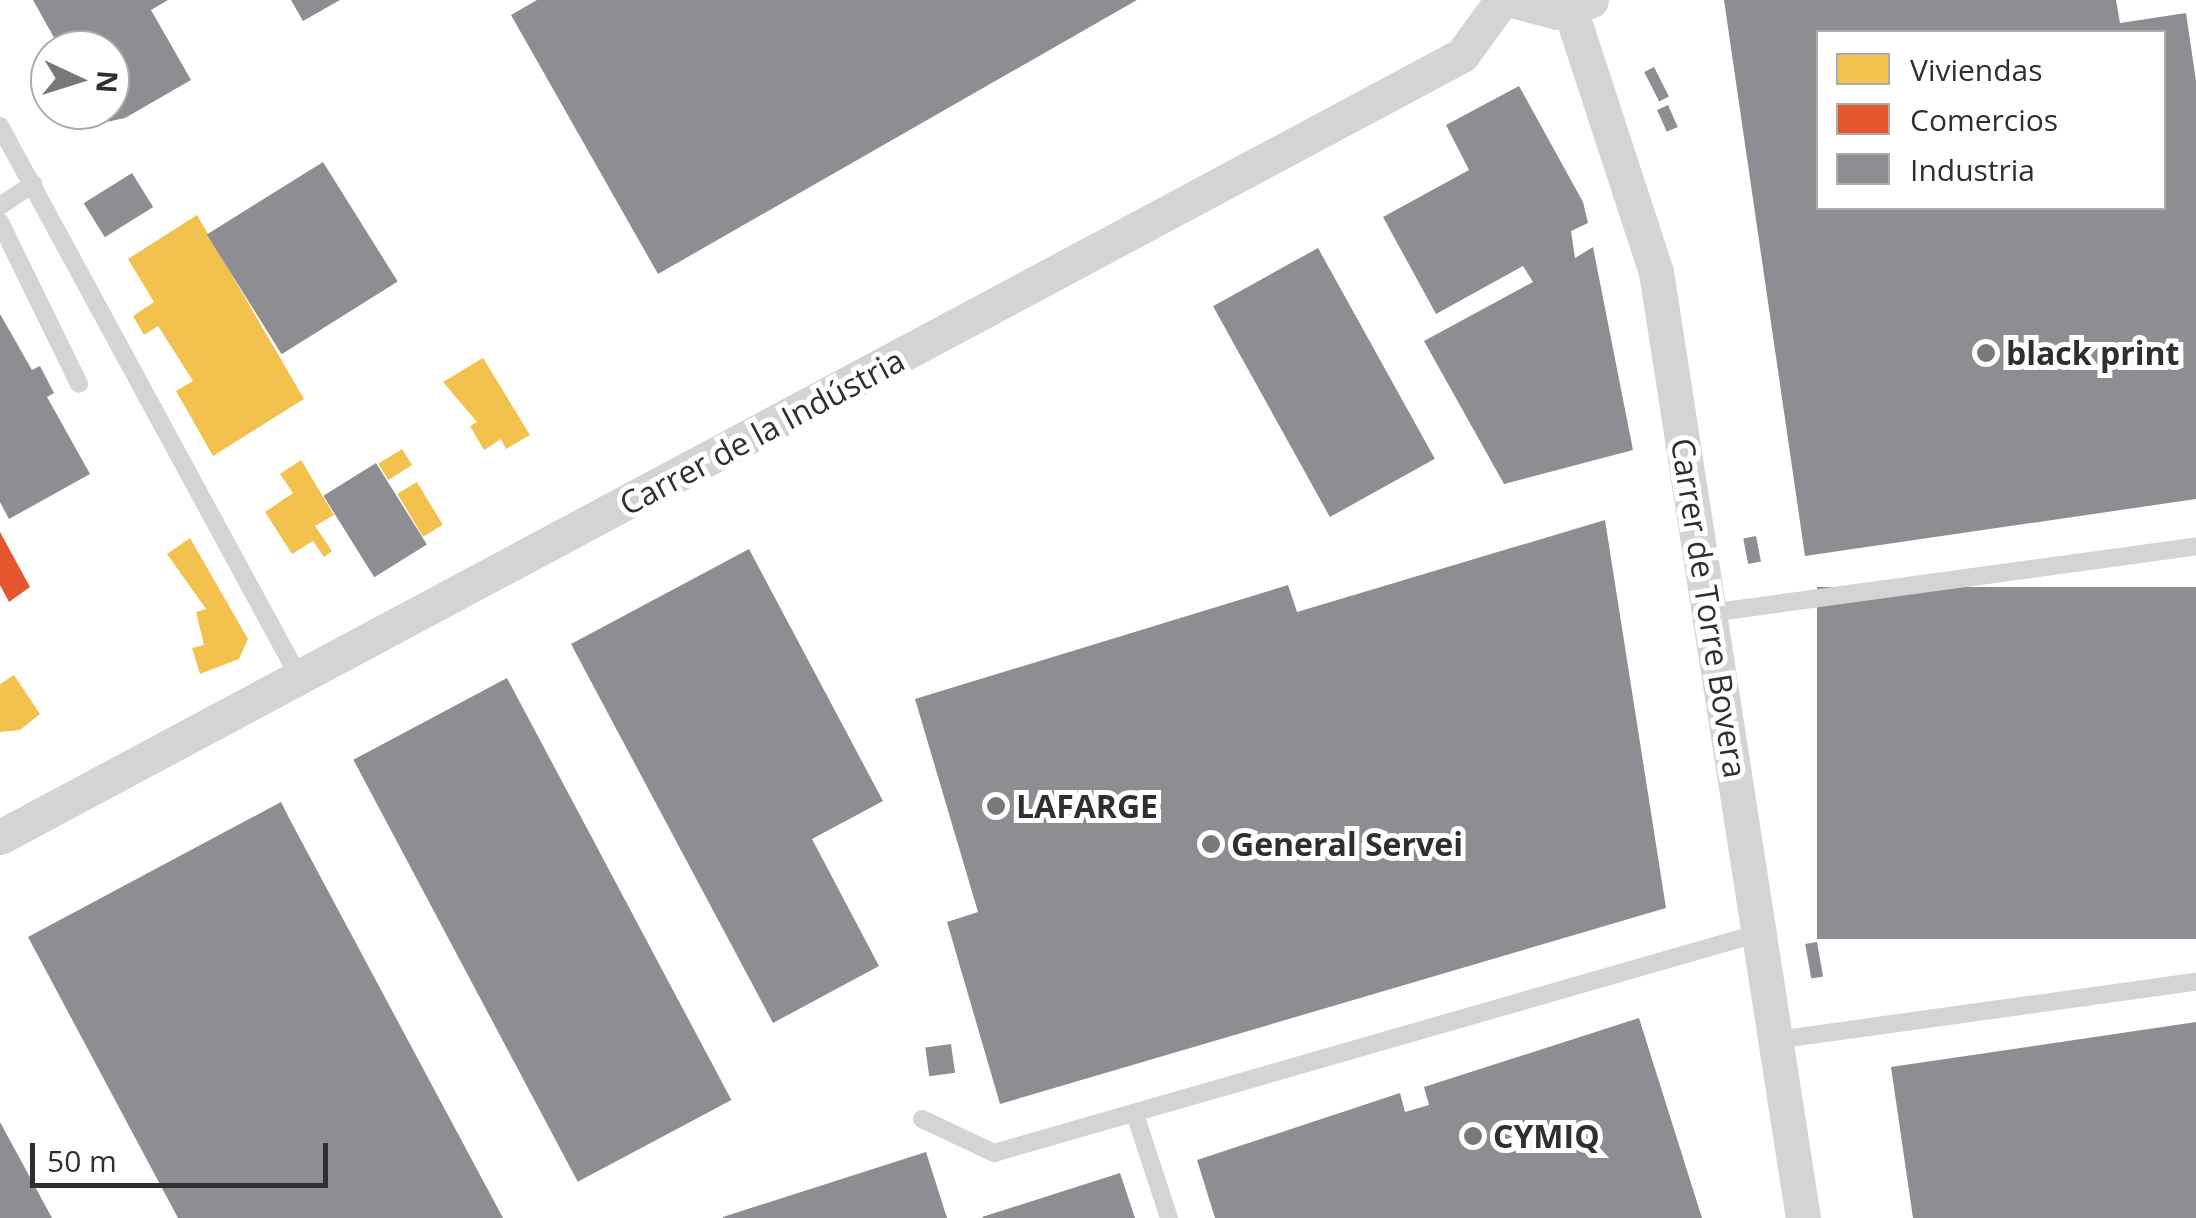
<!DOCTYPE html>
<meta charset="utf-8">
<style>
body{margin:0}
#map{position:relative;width:2196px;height:1218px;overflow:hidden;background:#fff;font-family:"Open Sans",sans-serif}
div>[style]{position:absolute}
.homes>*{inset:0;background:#f2c14e;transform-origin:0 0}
.shops>*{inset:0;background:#e4572e}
.industry>*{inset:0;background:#8d8d92;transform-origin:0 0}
.service>*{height:18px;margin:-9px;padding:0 9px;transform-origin:9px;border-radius:9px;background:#d4d4d4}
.minor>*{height:35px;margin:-17.5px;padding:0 17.5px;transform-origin:17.5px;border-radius:17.5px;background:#d4d4d4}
.dots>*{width:28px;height:28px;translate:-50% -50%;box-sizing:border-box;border:5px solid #fff;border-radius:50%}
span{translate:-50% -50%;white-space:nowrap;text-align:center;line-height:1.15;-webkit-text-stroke:10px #fff;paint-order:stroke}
.poi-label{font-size:32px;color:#2f2f2f;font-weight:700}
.left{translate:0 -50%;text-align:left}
.street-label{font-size:32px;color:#2f2f2f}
.legend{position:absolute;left:1816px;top:30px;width:350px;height:180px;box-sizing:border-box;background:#fff;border:2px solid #acacac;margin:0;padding:12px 18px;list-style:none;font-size:30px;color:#2f2f2f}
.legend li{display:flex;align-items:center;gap:20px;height:50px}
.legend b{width:50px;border:2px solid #acacac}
.north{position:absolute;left:30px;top:30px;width:100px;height:100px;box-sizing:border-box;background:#fff;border:2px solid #acacac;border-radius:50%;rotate:94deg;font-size:28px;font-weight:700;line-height:40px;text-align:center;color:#2f2f2f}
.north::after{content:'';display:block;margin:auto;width:35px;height:45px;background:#787878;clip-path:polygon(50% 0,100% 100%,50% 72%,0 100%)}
.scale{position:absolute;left:30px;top:1143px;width:298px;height:45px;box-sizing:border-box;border:5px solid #2f2f2f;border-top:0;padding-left:12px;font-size:30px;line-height:35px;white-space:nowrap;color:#2f2f2f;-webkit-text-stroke:8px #fff;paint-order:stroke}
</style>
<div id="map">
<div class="homes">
<i style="clip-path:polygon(197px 215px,304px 399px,213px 456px,176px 391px,193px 381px,158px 326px,144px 335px,133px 316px,154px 302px,128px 259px)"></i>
<i style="clip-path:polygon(483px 358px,530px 435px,506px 449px,501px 439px,484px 450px,470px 426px,477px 422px,443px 382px)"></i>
<i style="left:402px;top:449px;width:19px;height:28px;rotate:58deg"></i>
<i style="clip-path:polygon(301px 460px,334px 515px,315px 526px,332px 551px,324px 557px,313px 541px,292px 554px,265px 512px,293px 493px,280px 474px)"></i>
<i style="left:417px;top:482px;width:50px;height:23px;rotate:59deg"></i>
<i style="clip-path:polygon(190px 538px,248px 639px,239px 659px,200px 674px,192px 648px,204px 645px,196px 612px,206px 609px,167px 554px)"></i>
<i style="clip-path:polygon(14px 675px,40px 714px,20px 730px,0 732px,0 684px)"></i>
</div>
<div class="shops">
<i style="clip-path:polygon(0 532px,30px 587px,9px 602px,0 585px)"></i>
</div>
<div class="industry">
<i style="clip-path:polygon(33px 0,168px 0,151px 10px,191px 80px,125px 118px,102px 123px,95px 110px,110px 110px,110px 50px,61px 50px)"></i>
<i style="clip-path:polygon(291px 0,340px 0,303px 21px)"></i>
<i style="clip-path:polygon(537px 0,1137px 0,658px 274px,511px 15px)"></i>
<i style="clip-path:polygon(evenodd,1724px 0,2116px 0,2120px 23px,2186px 13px,2196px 81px,2196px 499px,1805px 556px,1724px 0,1818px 32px,2164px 32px,2164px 208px,1818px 208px,1818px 32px)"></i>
<i style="left:1654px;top:67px;width:33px;height:11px;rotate:63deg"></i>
<i style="clip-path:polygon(1519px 86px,1583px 202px,1588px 223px,1571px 231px,1575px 258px,1593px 247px,1633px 450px,1504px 484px,1424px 341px,1533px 282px,1523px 266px,1436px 314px,1383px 217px,1469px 170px,1446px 125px)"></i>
<i style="left:1668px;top:105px;width:24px;height:12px;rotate:66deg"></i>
<i style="left:323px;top:162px;width:141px;height:137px;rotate:58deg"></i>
<i style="left:132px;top:173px;width:40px;height:57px;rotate:58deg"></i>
<i style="left:1318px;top:248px;width:241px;height:120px;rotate:61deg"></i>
<i style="clip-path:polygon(0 314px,32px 370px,40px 366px,54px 393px,47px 397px,90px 474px,9px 519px,0 502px)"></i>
<i style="left:376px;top:463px;width:96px;height:62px;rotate:58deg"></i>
<i style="clip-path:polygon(1605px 520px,1666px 908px,1000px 1104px,947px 922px,978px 912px,915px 699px,1288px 585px,1297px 612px)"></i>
<i style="left:1756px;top:536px;width:26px;height:13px;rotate:79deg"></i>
<i style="clip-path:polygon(749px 549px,883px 801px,812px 839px,879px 966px,773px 1023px,571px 644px)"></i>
<i style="left:2196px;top:587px;width:352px;height:379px;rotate:90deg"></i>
<i style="left:507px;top:678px;width:478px;height:174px;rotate:62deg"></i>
<i style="clip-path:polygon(281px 802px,289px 818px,503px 1218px,178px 1218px,28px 937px)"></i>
<i style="left:1817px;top:942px;width:35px;height:12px;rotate:80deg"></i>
<i style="clip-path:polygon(1639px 1018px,1702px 1218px,1215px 1218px,1197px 1160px,1400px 1093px,1405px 1112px,1429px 1105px,1424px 1087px)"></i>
<i style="clip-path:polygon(2196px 1022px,2196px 1218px,1913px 1218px,1891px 1067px)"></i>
<i style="left:951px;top:1044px;width:29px;height:26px;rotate:82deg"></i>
<i style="clip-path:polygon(0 1122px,52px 1218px,0 1218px)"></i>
<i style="clip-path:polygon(926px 1152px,947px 1218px,723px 1218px,723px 1217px)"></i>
<i style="clip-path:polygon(1120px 1173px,1135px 1218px,983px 1218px,982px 1217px)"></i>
</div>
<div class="service">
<i style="left:0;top:126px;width:629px;rotate:61.52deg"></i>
<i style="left:0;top:206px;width:40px;rotate:-34deg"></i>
<i style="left:0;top:222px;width:180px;rotate:64deg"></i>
<i style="left:1710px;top:613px;width:491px;rotate:-7.8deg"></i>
<i style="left:1776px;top:1040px;width:424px;rotate:-7.9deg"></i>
<i style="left:1136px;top:1117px;width:106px;rotate:71.9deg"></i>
<i style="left:922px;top:1119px;width:80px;rotate:25.3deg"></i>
<i style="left:994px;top:1153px;width:796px;rotate:-16.04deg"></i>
</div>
<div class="minor">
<i style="left:1512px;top:0;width:47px;rotate:14.9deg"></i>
<i style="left:1557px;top:12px;width:36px;rotate:-19deg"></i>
<i style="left:1570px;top:9px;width:277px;rotate:71.9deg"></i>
<i style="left:1656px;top:272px;width:957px;rotate:81.17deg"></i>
<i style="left:0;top:837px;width:1658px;rotate:-28.14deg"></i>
<i style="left:1462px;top:55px;width:68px;rotate:-54deg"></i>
</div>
<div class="dots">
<i style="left:1986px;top:353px;background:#787878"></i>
<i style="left:996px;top:806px;background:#787878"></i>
<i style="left:1211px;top:844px;background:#787878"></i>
<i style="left:1473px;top:1136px;background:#787878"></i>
</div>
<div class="poi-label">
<span class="left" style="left:2006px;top:353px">black print</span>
<span class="left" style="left:1016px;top:806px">LAFARGE</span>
<span class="left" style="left:1231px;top:844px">General Servei</span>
<span class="left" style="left:1493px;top:1136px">CYMIQ</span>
</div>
<div class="street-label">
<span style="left:762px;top:432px;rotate:-28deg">Carrer de la Indústria</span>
<span style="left:1709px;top:608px;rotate:81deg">Carrer de Torre Bovera</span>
</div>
<ul class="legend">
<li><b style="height:28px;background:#f2c14e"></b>Viviendas</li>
<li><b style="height:28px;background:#e4572e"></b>Comercios</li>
<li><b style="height:28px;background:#8d8d92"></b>Industria</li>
</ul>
<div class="north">N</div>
<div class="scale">50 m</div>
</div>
